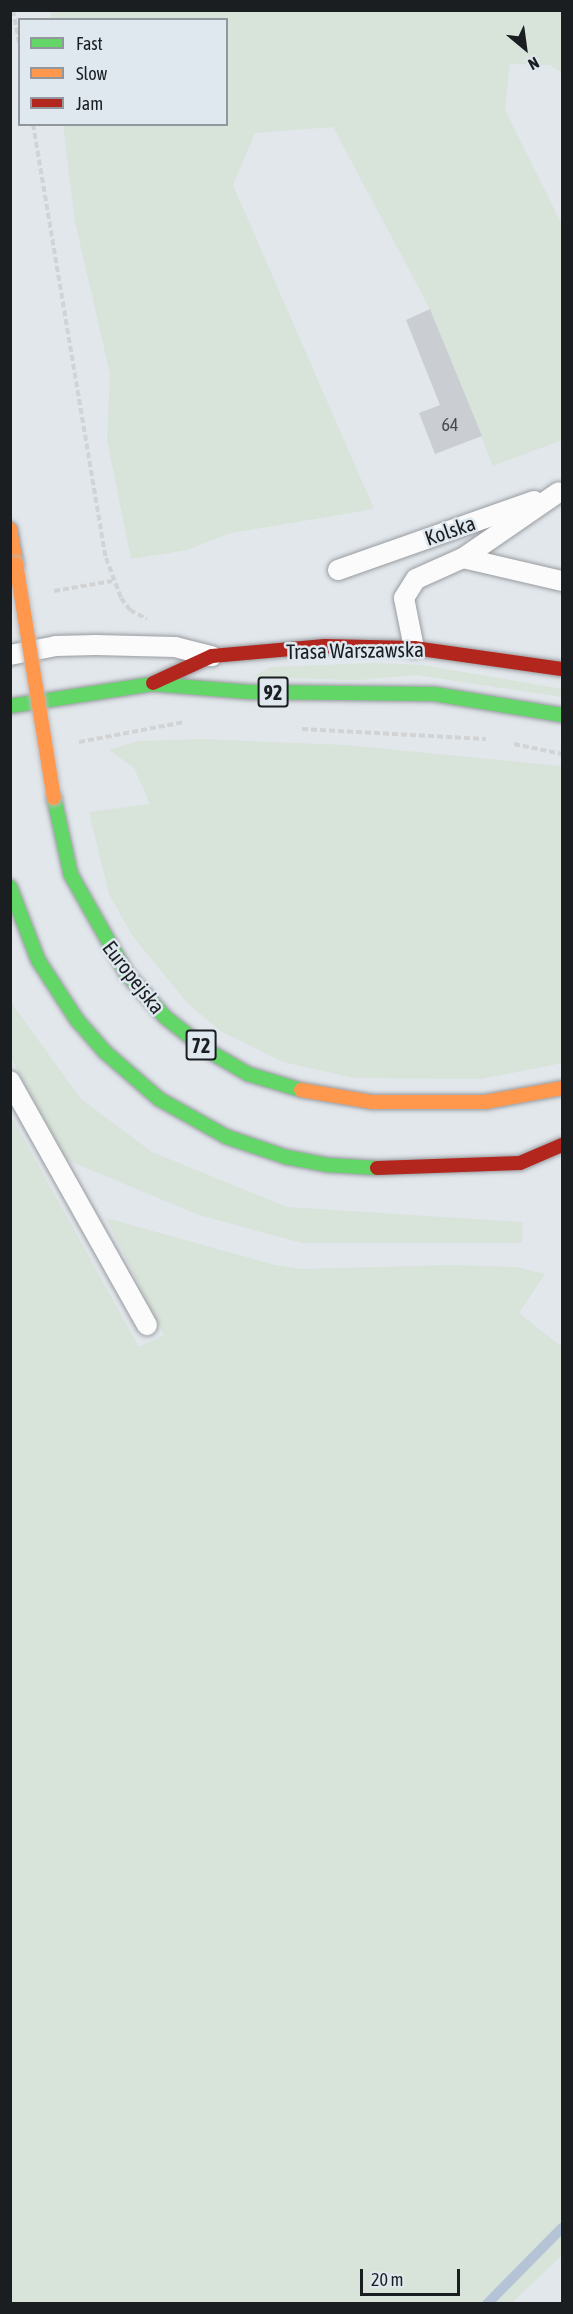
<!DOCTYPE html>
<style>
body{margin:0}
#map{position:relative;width:573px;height:2314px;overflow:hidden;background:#e2e7ec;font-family:"Asap Condensed",sans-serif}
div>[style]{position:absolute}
.green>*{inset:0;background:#d8e3d9}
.stream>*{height:10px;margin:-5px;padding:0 5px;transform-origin:5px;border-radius:5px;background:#b5c3d6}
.building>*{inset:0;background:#caced2}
.path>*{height:4px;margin-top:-2px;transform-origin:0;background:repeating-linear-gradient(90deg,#d1d3d4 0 6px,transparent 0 9px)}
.roads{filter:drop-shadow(0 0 2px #989ca0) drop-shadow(0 0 2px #989ca0)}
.lane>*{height:20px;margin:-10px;padding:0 10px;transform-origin:10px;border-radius:10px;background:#fbfbfc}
.fast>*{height:14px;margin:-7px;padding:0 7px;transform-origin:7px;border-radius:7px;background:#63d668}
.slow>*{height:14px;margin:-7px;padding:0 7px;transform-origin:7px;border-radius:7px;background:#ff974d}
.jam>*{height:14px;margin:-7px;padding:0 7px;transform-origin:7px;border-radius:7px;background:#b3261e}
.bridges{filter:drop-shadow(0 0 2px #bdb9b8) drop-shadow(0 0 2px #bdb9b8)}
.slow-bridge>*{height:14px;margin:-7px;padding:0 7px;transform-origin:7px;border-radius:7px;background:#ff974d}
span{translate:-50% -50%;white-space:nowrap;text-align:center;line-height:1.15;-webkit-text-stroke:5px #dfe8ef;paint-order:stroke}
.number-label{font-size:18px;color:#474a4d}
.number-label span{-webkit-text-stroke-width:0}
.shield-label span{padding:2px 4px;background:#dfe8ef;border:2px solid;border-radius:4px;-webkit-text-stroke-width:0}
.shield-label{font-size:20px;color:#1b1e21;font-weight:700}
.street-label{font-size:21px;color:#1b1e21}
.frame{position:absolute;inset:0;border:12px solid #1b1e21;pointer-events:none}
.legend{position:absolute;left:18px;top:18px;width:210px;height:108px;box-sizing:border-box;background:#dfe8ef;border:2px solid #91979d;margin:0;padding:8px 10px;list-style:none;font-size:18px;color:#1b1e21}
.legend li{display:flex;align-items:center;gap:12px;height:30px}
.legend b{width:30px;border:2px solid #91979d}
.north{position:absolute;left:495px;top:18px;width:60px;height:60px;-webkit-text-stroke:4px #dfe8ef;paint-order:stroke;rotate:151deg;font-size:16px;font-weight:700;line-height:24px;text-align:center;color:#1b1e21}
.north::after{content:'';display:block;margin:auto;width:21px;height:27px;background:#1b1e21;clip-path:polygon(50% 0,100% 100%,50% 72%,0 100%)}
.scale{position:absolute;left:360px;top:2269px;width:100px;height:27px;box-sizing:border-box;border:3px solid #1b1e21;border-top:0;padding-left:8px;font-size:18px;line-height:21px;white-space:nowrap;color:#1b1e21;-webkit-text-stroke:4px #dfe8ef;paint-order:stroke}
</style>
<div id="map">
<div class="green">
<i style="clip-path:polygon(50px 11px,562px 11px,562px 73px,550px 65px,510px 64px,505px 110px,562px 225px,562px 440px,493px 466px,430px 309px,333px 127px,255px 133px,233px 185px,374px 509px,231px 533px,187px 550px,131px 559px,107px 440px,110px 374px,75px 222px,63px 125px,226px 124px,226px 20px,51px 19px)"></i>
<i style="clip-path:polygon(374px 663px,422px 665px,562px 689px,562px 697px,416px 675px,357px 680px,253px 677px,270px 667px)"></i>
<i style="clip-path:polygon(204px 739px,345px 745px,562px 766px,562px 1063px,481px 1079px,354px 1078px,283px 1062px,222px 1032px,188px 1004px,132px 935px,109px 894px,89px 812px,150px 804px,134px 768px,109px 750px,138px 741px)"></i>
<i style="clip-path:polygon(10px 1001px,81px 1099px,152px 1152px,287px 1207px,523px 1222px,522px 1243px,302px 1243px,199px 1215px,67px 1160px,11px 1058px)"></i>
<i style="clip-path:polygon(11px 1116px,139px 1347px,164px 1335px,106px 1218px,275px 1265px,302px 1269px,452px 1265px,516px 1267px,545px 1274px,519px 1313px,562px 1347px,562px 2255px,512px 2303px,11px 2303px)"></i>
</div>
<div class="stream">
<i style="left:487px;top:2304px;width:107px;rotate:-45.4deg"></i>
</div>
<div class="building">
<i style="clip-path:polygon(430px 309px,482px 436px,435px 454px,419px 413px,440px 405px,406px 320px)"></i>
</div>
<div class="path">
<i style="left:13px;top:10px;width:37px;rotate:79deg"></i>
<i style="left:33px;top:124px;width:440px;rotate:80.5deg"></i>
<i style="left:106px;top:558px;width:43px;rotate:69.4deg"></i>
<i style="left:121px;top:598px;width:15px;rotate:53deg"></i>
<i style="left:130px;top:610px;width:19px;rotate:28deg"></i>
<i style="left:54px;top:591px;width:59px;rotate:-9.8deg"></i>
<i style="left:302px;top:729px;width:184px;rotate:3.1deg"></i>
<i style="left:79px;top:742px;width:107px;rotate:-10.8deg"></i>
<i style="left:514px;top:744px;width:49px;rotate:11.8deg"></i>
</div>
<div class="roads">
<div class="lane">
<i style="left:463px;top:558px;width:102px;rotate:13.1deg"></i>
<i style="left:338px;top:570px;width:208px;rotate:-19.4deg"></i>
<i style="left:414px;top:648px;width:51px;rotate:-101.3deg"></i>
<i style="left:404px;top:598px;width:22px;rotate:-58deg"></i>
<i style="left:416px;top:579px;width:51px;rotate:-24.1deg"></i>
<i style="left:463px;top:558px;width:116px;rotate:-34.5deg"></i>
<i style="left:10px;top:655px;width:47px;rotate:-11.1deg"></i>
<i style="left:56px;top:646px;width:40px;rotate:-1.4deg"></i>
<i style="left:96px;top:645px;width:79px;rotate:1.5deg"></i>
<i style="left:175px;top:647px;width:38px;rotate:14deg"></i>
<i style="left:10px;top:1081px;width:280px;rotate:60.7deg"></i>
</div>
<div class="fast">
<i style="left:10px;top:706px;width:144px;rotate:-8.8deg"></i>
<i style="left:152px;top:684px;width:98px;rotate:4.7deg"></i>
<i style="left:250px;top:692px;width:184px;rotate:0.6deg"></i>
<i style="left:434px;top:694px;width:130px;rotate:9.3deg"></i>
<i style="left:54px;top:798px;width:79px;rotate:77.6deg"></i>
<i style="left:71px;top:875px;width:114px;rotate:60.5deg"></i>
<i style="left:127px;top:974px;width:57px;rotate:48.5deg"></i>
<i style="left:165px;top:1017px;width:53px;rotate:38.2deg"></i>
<i style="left:207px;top:1050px;width:48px;rotate:30.3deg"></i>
<i style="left:248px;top:1074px;width:55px;rotate:16.8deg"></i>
<i style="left:10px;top:887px;width:78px;rotate:69deg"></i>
<i style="left:38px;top:960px;width:72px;rotate:57deg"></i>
<i style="left:77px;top:1020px;width:43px;rotate:48.8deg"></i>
<i style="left:105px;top:1052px;width:72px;rotate:41deg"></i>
<i style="left:159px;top:1099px;width:78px;rotate:29.2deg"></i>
<i style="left:227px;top:1137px;width:62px;rotate:18.7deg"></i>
<i style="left:286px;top:1157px;width:43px;rotate:10.8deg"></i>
<i style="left:328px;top:1165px;width:49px;rotate:3.5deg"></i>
</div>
<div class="slow">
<i style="left:10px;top:529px;width:36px;rotate:80deg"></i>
<i style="left:301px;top:1090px;width:73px;rotate:9.5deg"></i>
<i style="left:373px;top:1102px;width:112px"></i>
<i style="left:485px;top:1102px;width:78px;rotate:-10.3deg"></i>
</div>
<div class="jam">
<i style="left:153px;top:683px;width:65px;rotate:-24.6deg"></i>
<i style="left:212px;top:656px;width:113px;rotate:-5.1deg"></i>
<i style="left:325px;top:646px;width:89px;rotate:1.3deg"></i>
<i style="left:414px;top:648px;width:149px;rotate:8.1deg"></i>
<i style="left:377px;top:1168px;width:143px;rotate:-2deg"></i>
<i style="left:520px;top:1163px;width:46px;rotate:-23.2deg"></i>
</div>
</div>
<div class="bridges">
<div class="slow-bridge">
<i style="left:16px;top:564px;width:237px;rotate:80.8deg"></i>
</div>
</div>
<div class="number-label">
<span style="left:450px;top:425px">64</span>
</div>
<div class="shield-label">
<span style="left:273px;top:692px">92</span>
<span style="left:201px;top:1045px">72</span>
</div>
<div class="street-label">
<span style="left:450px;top:530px;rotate:-19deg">Kolska</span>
<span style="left:355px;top:650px;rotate:-1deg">Trasa Warszawska</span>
<span style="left:134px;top:977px;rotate:52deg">Europejska</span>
</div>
<div class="frame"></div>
<ul class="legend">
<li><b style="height:8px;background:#63d668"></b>Fast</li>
<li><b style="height:8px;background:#ff974d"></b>Slow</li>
<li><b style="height:8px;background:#b3261e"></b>Jam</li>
</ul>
<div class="north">N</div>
<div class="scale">20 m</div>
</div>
